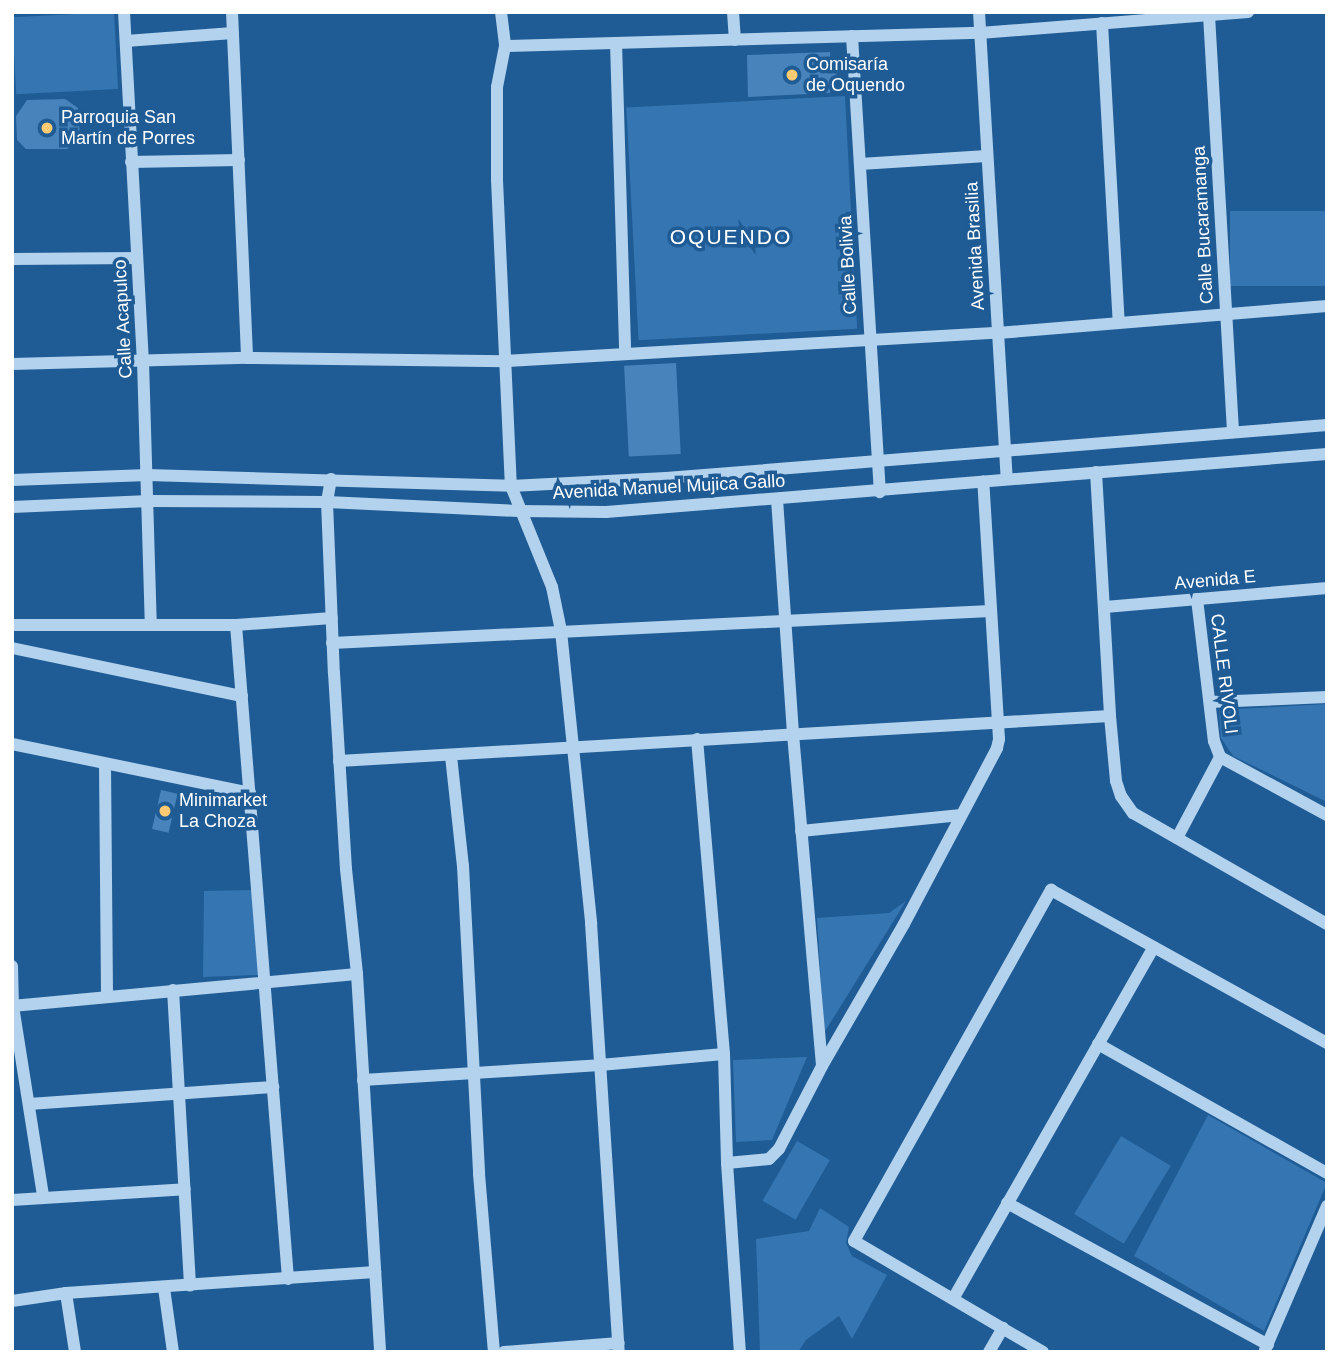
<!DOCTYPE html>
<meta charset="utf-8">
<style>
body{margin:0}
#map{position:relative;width:1339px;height:1364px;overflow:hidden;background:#1f5b94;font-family:Arial,sans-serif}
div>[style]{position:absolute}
.green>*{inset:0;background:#3475b2;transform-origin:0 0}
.building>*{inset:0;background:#4884bb;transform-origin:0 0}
.minor>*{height:12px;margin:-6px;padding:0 6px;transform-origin:6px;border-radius:6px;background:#b2d2ee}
.dots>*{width:19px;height:19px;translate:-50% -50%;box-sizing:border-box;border:4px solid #1f5b94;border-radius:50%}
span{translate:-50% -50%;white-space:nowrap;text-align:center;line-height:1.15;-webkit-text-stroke:7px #1f5b94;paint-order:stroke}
.poi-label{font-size:18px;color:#fff}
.left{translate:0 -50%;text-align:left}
.street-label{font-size:18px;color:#fff}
.quarter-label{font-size:21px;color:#fff;letter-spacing:2px}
.frame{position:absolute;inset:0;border:14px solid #fff;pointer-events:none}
</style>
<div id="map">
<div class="green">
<i style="left:114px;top:12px;width:77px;height:102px;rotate:87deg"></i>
<i style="left:845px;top:96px;width:233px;height:219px;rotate:87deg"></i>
<i style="left:1327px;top:211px;width:75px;height:97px;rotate:90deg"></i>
<i style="clip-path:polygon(1327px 704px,1327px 802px,1233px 756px,1221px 738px,1219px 710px)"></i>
<i style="clip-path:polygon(252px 890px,259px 975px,203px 977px,204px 891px)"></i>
<i style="clip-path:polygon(906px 901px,824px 1033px,817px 918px,889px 913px)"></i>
<i style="clip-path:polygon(807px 1057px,772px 1140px,736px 1142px,733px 1060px)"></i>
<i style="clip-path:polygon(1208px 1115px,1327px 1183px,1264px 1331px,1134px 1256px)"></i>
<i style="left:1121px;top:1136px;width:58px;height:91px;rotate:31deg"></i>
<i style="left:797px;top:1141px;width:38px;height:69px;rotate:30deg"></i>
<i style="clip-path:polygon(820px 1208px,849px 1227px,846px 1243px,852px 1256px,887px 1275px,852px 1339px,839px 1316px,806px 1340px,798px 1352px,760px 1352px,756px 1239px,809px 1231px)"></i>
</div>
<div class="building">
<i style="clip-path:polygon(830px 52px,831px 66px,836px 65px,837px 84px,830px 84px,830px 93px,748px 97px,747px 55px)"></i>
<i style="clip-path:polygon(65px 99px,78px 108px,80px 140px,67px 149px,26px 149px,17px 140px,16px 116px,27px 100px)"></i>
<i style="left:676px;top:363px;width:91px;height:52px;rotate:87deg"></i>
<i style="left:161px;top:790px;width:17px;height:40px;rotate:13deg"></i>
</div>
<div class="minor">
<i style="left:124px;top:12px;width:350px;rotate:86.9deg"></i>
<i style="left:143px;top:361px;width:264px;rotate:88.3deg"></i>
<i style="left:232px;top:12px;width:346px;rotate:87.5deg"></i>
<i style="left:501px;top:12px;width:34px;rotate:83deg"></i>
<i style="left:505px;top:46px;width:42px;rotate:101deg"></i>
<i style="left:497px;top:87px;width:93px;rotate:90deg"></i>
<i style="left:497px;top:180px;width:306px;rotate:87.4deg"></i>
<i style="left:511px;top:486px;width:109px;rotate:67.9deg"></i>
<i style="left:552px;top:587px;width:45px;rotate:78.4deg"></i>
<i style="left:561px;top:631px;width:294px;rotate:84.1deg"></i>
<i style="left:591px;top:923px;width:430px;rotate:86.3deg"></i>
<i style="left:733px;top:12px;width:28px;rotate:86deg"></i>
<i style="left:979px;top:12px;width:467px;rotate:86.6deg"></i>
<i style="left:1209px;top:15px;width:418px;rotate:86.7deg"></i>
<i style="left:1102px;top:23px;width:300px;rotate:86.8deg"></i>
<i style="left:852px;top:36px;width:457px;rotate:86.5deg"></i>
<i style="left:126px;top:41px;width:107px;rotate:-4.3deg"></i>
<i style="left:616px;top:43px;width:311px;rotate:88.3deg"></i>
<i style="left:505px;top:46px;width:475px;rotate:-1.6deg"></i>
<i style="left:980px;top:33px;width:269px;rotate:-4.5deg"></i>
<i style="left:131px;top:162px;width:108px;rotate:-1.1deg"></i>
<i style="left:860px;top:164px;width:127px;rotate:-3.6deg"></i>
<i style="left:12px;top:259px;width:125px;rotate:-0.5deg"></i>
<i style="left:12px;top:364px;width:235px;rotate:-1.5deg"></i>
<i style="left:247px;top:358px;width:259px;rotate:0.7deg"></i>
<i style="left:506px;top:361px;width:493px;rotate:-3.3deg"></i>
<i style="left:998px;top:333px;width:330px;rotate:-4.7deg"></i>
<i style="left:1096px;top:472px;width:244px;rotate:86.7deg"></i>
<i style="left:1110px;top:716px;width:65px;rotate:84.7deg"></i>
<i style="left:1116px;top:781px;width:16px;rotate:72deg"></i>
<i style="left:1121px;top:796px;width:21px;rotate:55deg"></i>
<i style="left:1133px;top:813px;width:224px;rotate:29.8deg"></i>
<i style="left:331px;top:479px;width:23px;rotate:100deg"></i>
<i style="left:327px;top:502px;width:171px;rotate:87.7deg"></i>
<i style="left:334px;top:673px;width:196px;rotate:86.5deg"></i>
<i style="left:346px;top:869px;width:106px;rotate:84deg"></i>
<i style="left:357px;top:974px;width:379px;rotate:86.5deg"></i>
<i style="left:12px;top:480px;width:136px;rotate:-2.1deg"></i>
<i style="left:148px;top:475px;width:363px;rotate:1.7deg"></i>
<i style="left:511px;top:486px;width:155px;rotate:-3deg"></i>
<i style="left:666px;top:478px;width:663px;rotate:-4.58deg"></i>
<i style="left:777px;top:499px;width:236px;rotate:86.1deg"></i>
<i style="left:793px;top:734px;width:333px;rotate:85deg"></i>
<i style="left:12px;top:507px;width:137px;rotate:-2.5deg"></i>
<i style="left:149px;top:501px;width:178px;rotate:0.3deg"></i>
<i style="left:327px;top:502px;width:192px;rotate:2.7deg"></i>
<i style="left:519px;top:511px;width:87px;rotate:0.7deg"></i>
<i style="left:606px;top:512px;width:723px;rotate:-4.6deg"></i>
<i style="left:1197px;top:599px;width:143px;rotate:83.2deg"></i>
<i style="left:1214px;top:741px;width:17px;rotate:69deg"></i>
<i style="left:1220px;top:757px;width:122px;rotate:28.5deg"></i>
<i style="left:1105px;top:607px;width:223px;rotate:-4.9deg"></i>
<i style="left:12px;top:625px;width:224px"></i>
<i style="left:236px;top:625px;width:96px;rotate:-4.2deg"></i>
<i style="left:236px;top:625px;width:656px;rotate:85.45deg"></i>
<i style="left:332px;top:643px;width:659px;rotate:-2.78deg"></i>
<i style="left:12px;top:648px;width:235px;rotate:11.8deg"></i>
<i style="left:1210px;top:702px;width:117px;rotate:-2.4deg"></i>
<i style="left:697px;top:739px;width:316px;rotate:85.1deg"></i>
<i style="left:724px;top:1054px;width:109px;rotate:88.4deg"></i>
<i style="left:727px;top:1163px;width:189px;rotate:86.1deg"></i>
<i style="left:12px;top:744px;width:243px;rotate:11.6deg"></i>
<i style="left:451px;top:756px;width:111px;rotate:83.8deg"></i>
<i style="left:463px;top:866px;width:308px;rotate:87deg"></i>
<i style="left:479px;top:1174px;width:179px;rotate:85.2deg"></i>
<i style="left:339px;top:761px;width:772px;rotate:-3.34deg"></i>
<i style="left:105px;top:764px;width:232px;rotate:89.5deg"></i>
<i style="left:801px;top:831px;width:161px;rotate:-5.7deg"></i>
<i style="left:1177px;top:838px;width:92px;rotate:-62deg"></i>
<i style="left:12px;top:966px;width:40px;rotate:88.6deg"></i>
<i style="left:13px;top:1006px;width:192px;rotate:81deg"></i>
<i style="left:173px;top:990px;width:296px;rotate:86.7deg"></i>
<i style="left:12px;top:1006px;width:346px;rotate:-5.3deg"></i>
<i style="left:1098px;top:1044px;width:263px;rotate:29.4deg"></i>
<i style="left:363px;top:1080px;width:237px;rotate:-3.6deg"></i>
<i style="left:600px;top:1065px;width:124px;rotate:-5.1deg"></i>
<i style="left:29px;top:1104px;width:245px;rotate:-4deg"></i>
<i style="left:727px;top:1163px;width:42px;rotate:-5.4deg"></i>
<i style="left:769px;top:1159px;width:14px;rotate:-45deg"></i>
<i style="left:779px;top:1149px;width:93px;rotate:-62.6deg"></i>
<i style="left:822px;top:1066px;width:164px;rotate:-60deg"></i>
<i style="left:904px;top:924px;width:199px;rotate:-62.1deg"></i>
<i style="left:997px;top:748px;width:9px;rotate:-77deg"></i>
<i style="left:999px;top:739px;width:258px;rotate:-93.5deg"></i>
<i style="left:12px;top:1200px;width:173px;rotate:-3.6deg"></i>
<i style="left:1007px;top:1203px;width:297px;rotate:28.5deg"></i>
<i style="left:164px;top:1288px;width:65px;rotate:82deg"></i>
<i style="left:66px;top:1293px;width:60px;rotate:81.3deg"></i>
<i style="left:953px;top:1299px;width:405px;rotate:-60.3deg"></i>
<i style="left:12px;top:1301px;width:55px;rotate:-8.4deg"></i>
<i style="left:66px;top:1293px;width:310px;rotate:-3.9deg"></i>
<i style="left:1265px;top:1350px;width:157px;rotate:-66.7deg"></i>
<i style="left:504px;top:1352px;width:115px;rotate:-4.5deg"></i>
<i style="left:989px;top:1352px;width:28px;rotate:-60deg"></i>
<i style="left:1043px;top:1352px;width:219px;rotate:-149.6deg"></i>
<i style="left:854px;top:1241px;width:403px;rotate:-60.7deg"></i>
<i style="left:1051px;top:890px;width:316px;rotate:29deg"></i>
</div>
<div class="dots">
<i style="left:792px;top:75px;background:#fcca73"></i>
<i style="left:47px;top:128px;background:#fcca73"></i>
<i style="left:165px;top:811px;background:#fcca73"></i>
</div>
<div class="poi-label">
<span class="left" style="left:806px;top:75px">Comisaría<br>de Oquendo</span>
<span class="left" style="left:61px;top:128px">Parroquia San<br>Martín de Porres</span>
<span class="left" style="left:179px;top:811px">Minimarket<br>La Choza</span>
</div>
<div class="street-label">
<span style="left:1203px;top:225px;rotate:-93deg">Calle Bucaramanga</span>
<span style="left:975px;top:246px;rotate:-93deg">Avenida Brasilia</span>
<span style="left:848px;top:265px;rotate:-93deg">Calle Bolivia</span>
<span style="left:123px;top:319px;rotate:-93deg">Calle Acapulco</span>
<span style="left:669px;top:487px;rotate:-3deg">Avenida Manuel Mujica Gallo</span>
<span style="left:1215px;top:580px;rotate:-5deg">Avenida E</span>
<span style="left:1224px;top:674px;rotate:83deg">CALLE RIVOLI</span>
</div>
<div class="quarter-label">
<span style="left:731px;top:237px">OQUENDO</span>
</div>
<div class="frame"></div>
</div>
